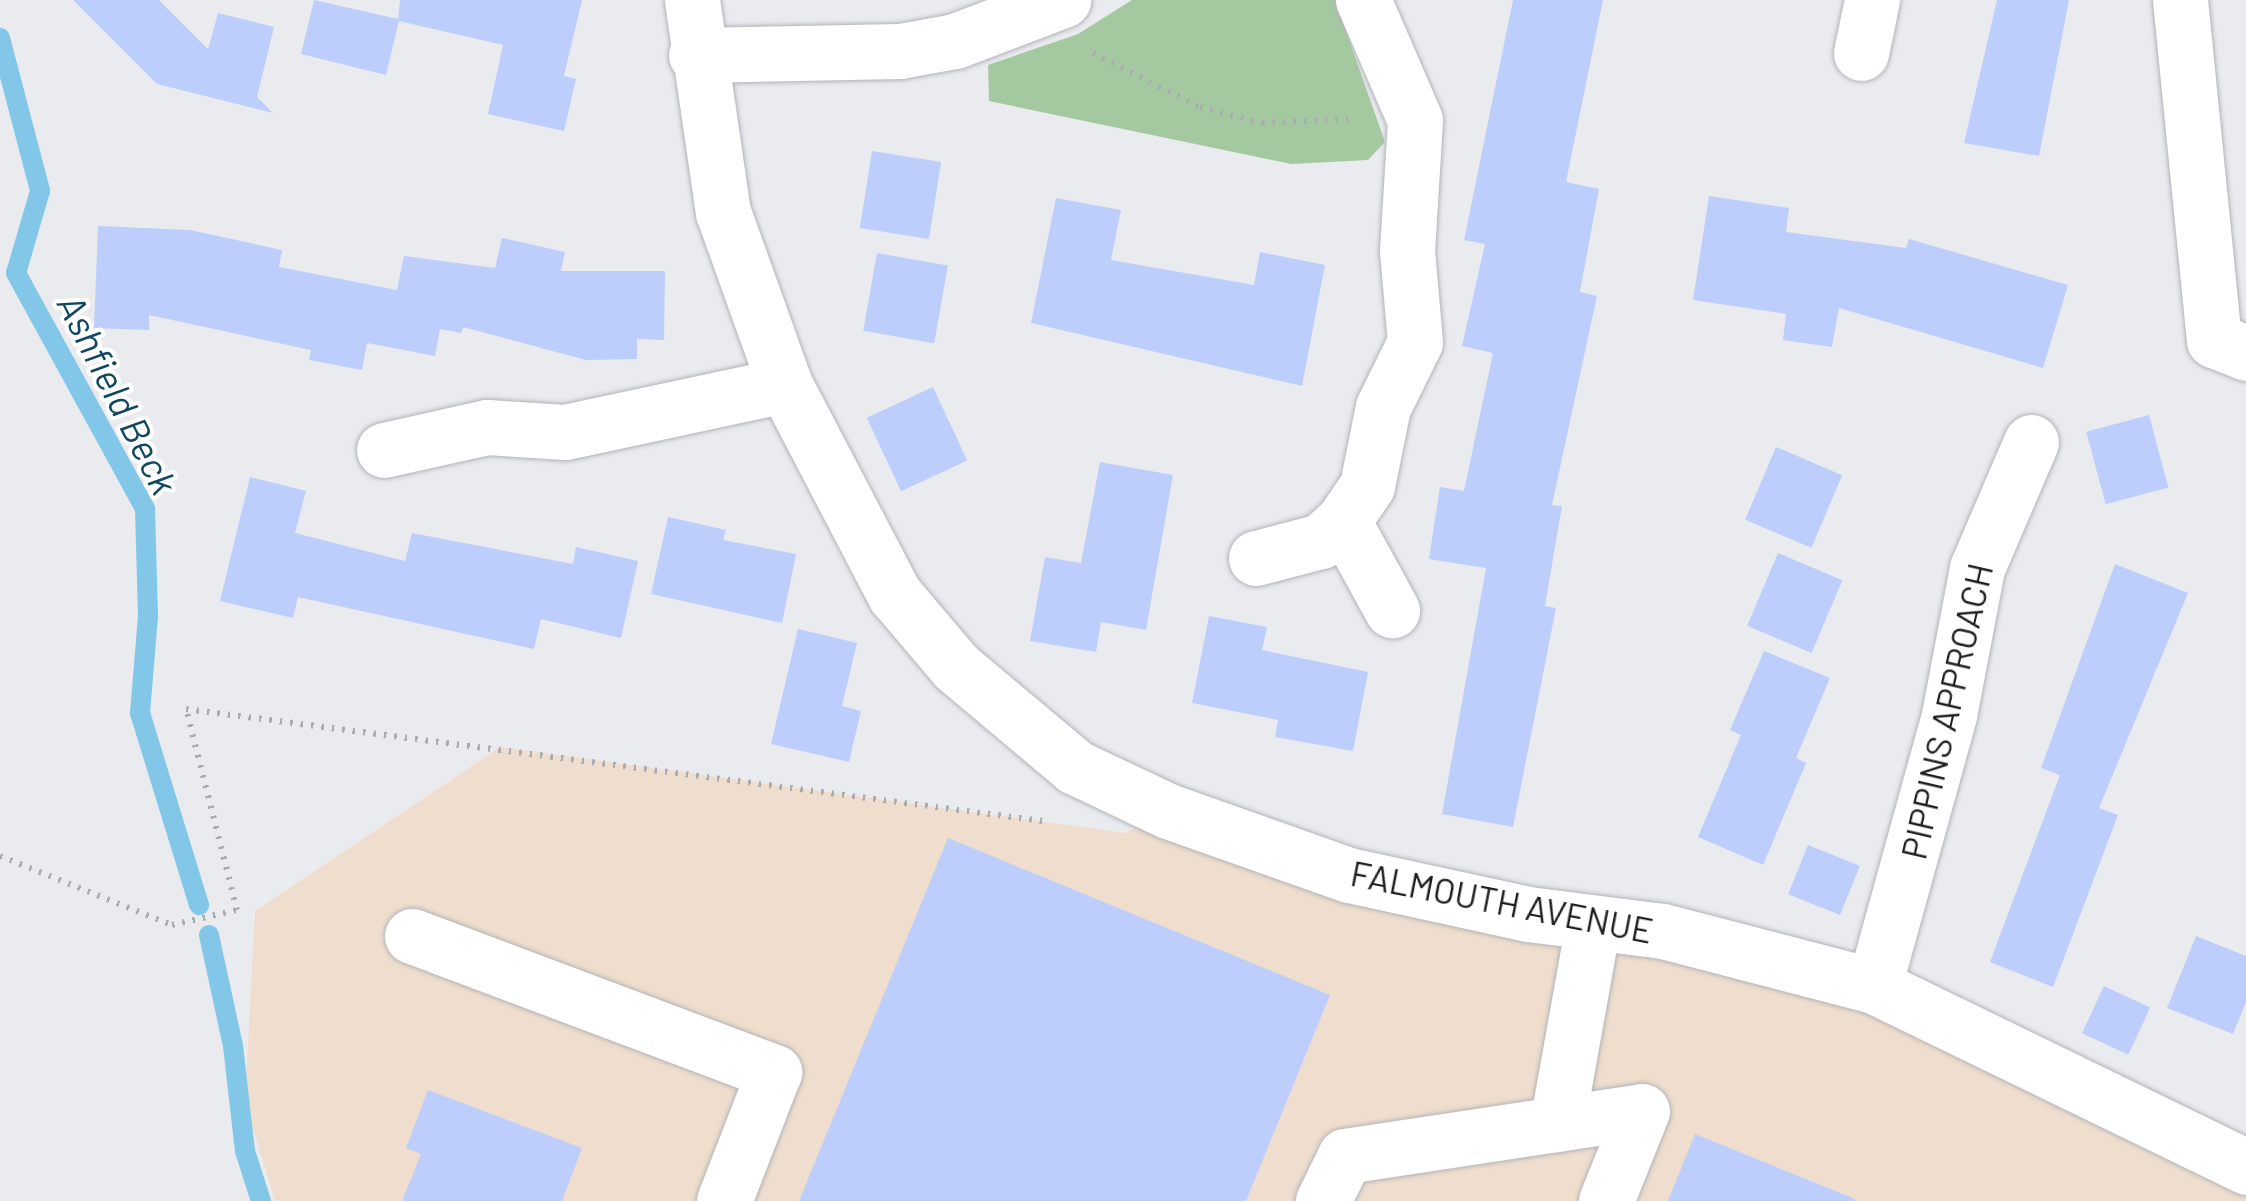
<!DOCTYPE html>
<style>
body{margin:0}
#map{position:relative;width:2246px;height:1201px;overflow:hidden;background:#e9ebef;font-family:Barlow,sans-serif}
div>[style]{position:absolute}
.industrial>*{inset:0;background:#efdecd}
.green>*{inset:0;background:#a4c9a1}
.stream>*{height:20px;margin:-10px;padding:0 10px;transform-origin:10px;border-radius:10px;background:#83c7e8}
.building>*{inset:0;background:#bdcefc;transform-origin:0 0}
.path>*{height:6px;margin-top:-3px;transform-origin:0;background:repeating-linear-gradient(90deg,#aaacaf 0 2.5px,transparent 0 10.5px)}
.roads{filter:drop-shadow(0 0 2px #b3b4b8) drop-shadow(0 0 2px #b3b4b8)}
.minor>*{height:55px;margin:-27.5px;padding:0 27.5px;transform-origin:27.5px;border-radius:27.5px;background:#fff}
span{translate:-50% -50%;white-space:nowrap;text-align:center;line-height:1.15;-webkit-text-stroke:8px #fff;paint-order:stroke}
.street-label{font-size:35px;color:#1d1d1f}
.water-label{font-size:38px;color:#114860;font-style:italic}
</style>
<div id="map">
<div class="industrial">
<i style="clip-path:polygon(500px 747px,1126px 833px,1168px 811px,1874px 986px,2246px 1167px,2246px 1201px,275px 1201px,245px 1102px,255px 911px)"></i>
</div>
<div class="green">
<i style="clip-path:polygon(1132px 0,1335px 0,1385px 142px,1368px 160px,1291px 164px,989px 101px,988px 65px,1078px 34px)"></i>
</div>
<div class="stream">
<i style="left:0;top:38px;width:158px;rotate:75.3deg"></i>
<i style="left:40px;top:191px;width:85px;rotate:106.3deg"></i>
<i style="left:16px;top:273px;width:269px;rotate:61.3deg"></i>
<i style="left:145px;top:509px;width:107px;rotate:88.4deg"></i>
<i style="left:148px;top:616px;width:97px;rotate:94.7deg"></i>
<i style="left:140px;top:713px;width:201px;rotate:72.9deg"></i>
<i style="left:209px;top:935px;width:114px;rotate:77.8deg"></i>
<i style="left:233px;top:1046px;width:106px;rotate:83.5deg"></i>
<i style="left:245px;top:1151px;width:52px;rotate:72.3deg"></i>
</div>
<div class="building">
<i style="clip-path:polygon(73px 0,159px 0,208px 49px,218px 13px,274px 27px,257px 97px,273px 113px,157px 84px)"></i>
<i style="clip-path:polygon(314px 0,398px 19px,400px 0,582px 0,564px 76px,576px 79px,564px 131px,488px 114px,503px 45px,399px 21px,386px 75px,301px 54px)"></i>
<i style="clip-path:polygon(1513px 0,1603px 0,1566px 182px,1599px 189px,1580px 292px,1597px 296px,1552px 505px,1562px 506px,1545px 606px,1556px 608px,1513px 827px,1442px 814px,1486px 568px,1429px 559px,1440px 487px,1464px 491px,1493px 353px,1462px 346px,1485px 244px,1464px 240px)"></i>
<i style="clip-path:polygon(1997px 0,2069px 0,2039px 156px,1964px 143px)"></i>
<i style="left:872px;top:151px;width:70px;height:78px;rotate:9deg"></i>
<i style="clip-path:polygon(1709px 196px,1789px 208px,1786px 232px,1906px 248px,1909px 239px,2068px 285px,2043px 368px,1839px 308px,1832px 347px,1783px 340px,1786px 314px,1693px 300px)"></i>
<i style="clip-path:polygon(1056px 198px,1121px 210px,1111px 260px,1254px 285px,1260px 252px,1325px 265px,1302px 386px,1031px 323px)"></i>
<i style="clip-path:polygon(98px 226px,190px 230px,282px 250px,279px 267px,397px 290px,404px 256px,495px 268px,502px 238px,565px 252px,561px 271px,665px 271px,664px 340px,637px 339px,637px 359px,586px 360px,463px 327px,461px 333px,440px 329px,435px 356px,367px 343px,362px 370px,309px 360px,311px 350px,149px 315px,149px 330px,94px 328px)"></i>
<i style="left:877px;top:253px;width:72px;height:79px;rotate:10deg"></i>
<i style="left:933px;top:387px;width:81px;height:73px;rotate:65deg"></i>
<i style="left:2149px;top:415px;width:75px;height:65px;rotate:75deg"></i>
<i style="left:1776px;top:447px;width:72px;height:79px;rotate:23deg"></i>
<i style="clip-path:polygon(1100px 462px,1173px 475px,1146px 630px,1101px 622px,1096px 652px,1030px 641px,1045px 557px,1081px 563px)"></i>
<i style="clip-path:polygon(250px 477px,306px 491px,295px 533px,405px 561px,412px 533px,573px 564px,576px 547px,638px 561px,621px 638px,541px 619px,534px 649px,298px 597px,293px 618px,220px 601px)"></i>
<i style="clip-path:polygon(668px 517px,726px 530px,723px 540px,796px 554px,782px 623px,651px 594px)"></i>
<i style="left:1778px;top:553px;width:70px;height:79px;rotate:23deg"></i>
<i style="clip-path:polygon(2115px 564px,2188px 593px,2099px 808px,2118px 815px,2053px 987px,1990px 962px,2060px 775px,2041px 768px)"></i>
<i style="clip-path:polygon(1209px 616px,1267px 627px,1262px 650px,1368px 672px,1353px 751px,1275px 737px,1278px 720px,1192px 703px)"></i>
<i style="clip-path:polygon(798px 629px,857px 643px,842px 706px,861px 711px,849px 762px,771px 744px)"></i>
<i style="clip-path:polygon(1764px 651px,1830px 678px,1796px 758px,1806px 763px,1763px 865px,1698px 837px,1741px 735px,1730px 730px)"></i>
<i style="clip-path:polygon(948px 838px,1330px 995px,1246px 1201px,799px 1201px)"></i>
<i style="left:1808px;top:845px;width:56px;height:53px;rotate:22deg"></i>
<i style="clip-path:polygon(2196px 936px,2246px 956px,2246px 1002px,2233px 1034px,2167px 1008px)"></i>
<i style="left:2104px;top:986px;width:51px;height:52px;rotate:25deg"></i>
<i style="clip-path:polygon(428px 1090px,582px 1148px,562px 1201px,402px 1201px,421px 1154px,406px 1148px)"></i>
<i style="clip-path:polygon(1695px 1134px,1855px 1199px,1855px 1201px,1668px 1201px)"></i>
</div>
<div class="path">
<i style="left:1093px;top:53px;width:120px;rotate:26.8deg"></i>
<i style="left:1200px;top:107px;width:64px;rotate:14.5deg"></i>
<i style="left:1262px;top:123px;width:88px;rotate:-2.6deg"></i>
<i style="left:0;top:856px;width:185px;rotate:21.9deg"></i>
<i style="left:172px;top:925px;width:67px;rotate:-13deg"></i>
<i style="left:237px;top:910px;width:207px;rotate:-104.2deg"></i>
<i style="left:186px;top:709px;width:864px;rotate:7.45deg"></i>
</div>
<div class="roads">
<div class="minor">
<i style="left:692px;top:0;width:214px;rotate:81.7deg"></i>
<i style="left:723px;top:212px;width:184px;rotate:70.3deg"></i>
<i style="left:785px;top:385px;width:237px;rotate:62.4deg"></i>
<i style="left:895px;top:595px;width:94px;rotate:49.7deg"></i>
<i style="left:956px;top:667px;width:155px;rotate:40deg"></i>
<i style="left:1075px;top:767px;width:103px;rotate:25.3deg"></i>
<i style="left:1168px;top:811px;width:192px;rotate:19.5deg"></i>
<i style="left:1349px;top:875px;width:183px;rotate:12.3deg"></i>
<i style="left:1528px;top:914px;width:136px;rotate:7.2deg"></i>
<i style="left:1663px;top:931px;width:218px;rotate:14.6deg"></i>
<i style="left:1874px;top:986px;width:414px;rotate:25.9deg"></i>
<i style="left:2180px;top:0;width:342px;rotate:84.3deg"></i>
<i style="left:2214px;top:340px;width:35px;rotate:22deg"></i>
<i style="left:1861px;top:53px;width:54px;rotate:-78.3deg"></i>
<i style="left:696px;top:55px;width:204px;rotate:-1.1deg"></i>
<i style="left:900px;top:51px;width:56px;rotate:-10.3deg"></i>
<i style="left:955px;top:41px;width:116px;rotate:-20.8deg"></i>
<i style="left:384px;top:450px;width:106px;rotate:-12.6deg"></i>
<i style="left:487px;top:427px;width:78px;rotate:3.7deg"></i>
<i style="left:565px;top:432px;width:225px;rotate:-12.1deg"></i>
<i style="left:1343px;top:521px;width:102px;rotate:61.2deg"></i>
<i style="left:1256px;top:558px;width:67px;rotate:-14.7deg"></i>
<i style="left:1321px;top:541px;width:30px;rotate:-42deg"></i>
<i style="left:1343px;top:521px;width:42px;rotate:-55.6deg"></i>
<i style="left:1367px;top:486px;width:81px;rotate:-78.6deg"></i>
<i style="left:1383px;top:407px;width:72px;rotate:-63.8deg"></i>
<i style="left:1415px;top:342px;width:91px;rotate:-95deg"></i>
<i style="left:1407px;top:251px;width:131px;rotate:-86.5deg"></i>
<i style="left:1415px;top:120px;width:131px;rotate:-113.4deg"></i>
<i style="left:412px;top:936px;width:387px;rotate:20.6deg"></i>
<i style="left:774px;top:1072px;width:138px;rotate:111.2deg"></i>
<i style="left:1874px;top:986px;width:281px;rotate:-74.5deg"></i>
<i style="left:1949px;top:715px;width:150px;rotate:-79.2deg"></i>
<i style="left:1977px;top:568px;width:137px;rotate:-66.8deg"></i>
<i style="left:1557px;top:1124px;width:203px;rotate:-79.8deg"></i>
<i style="left:1323px;top:1201px;width:50px;rotate:-63.9deg"></i>
<i style="left:1345px;top:1156px;width:300px;rotate:-8.6deg"></i>
<i style="left:1642px;top:1111px;width:97px;rotate:111.8deg"></i>
</div>
</div>
<div class="street-label">
<span style="left:1946px;top:711px;rotate:-77deg">PIPPINS APPROACH</span>
<span style="left:1502px;top:901px;rotate:11deg">FALMOUTH AVENUE</span>
</div>
<div class="water-label">
<span style="left:118px;top:394px;rotate:63deg">Ashfield Beck</span>
</div>
</div>
